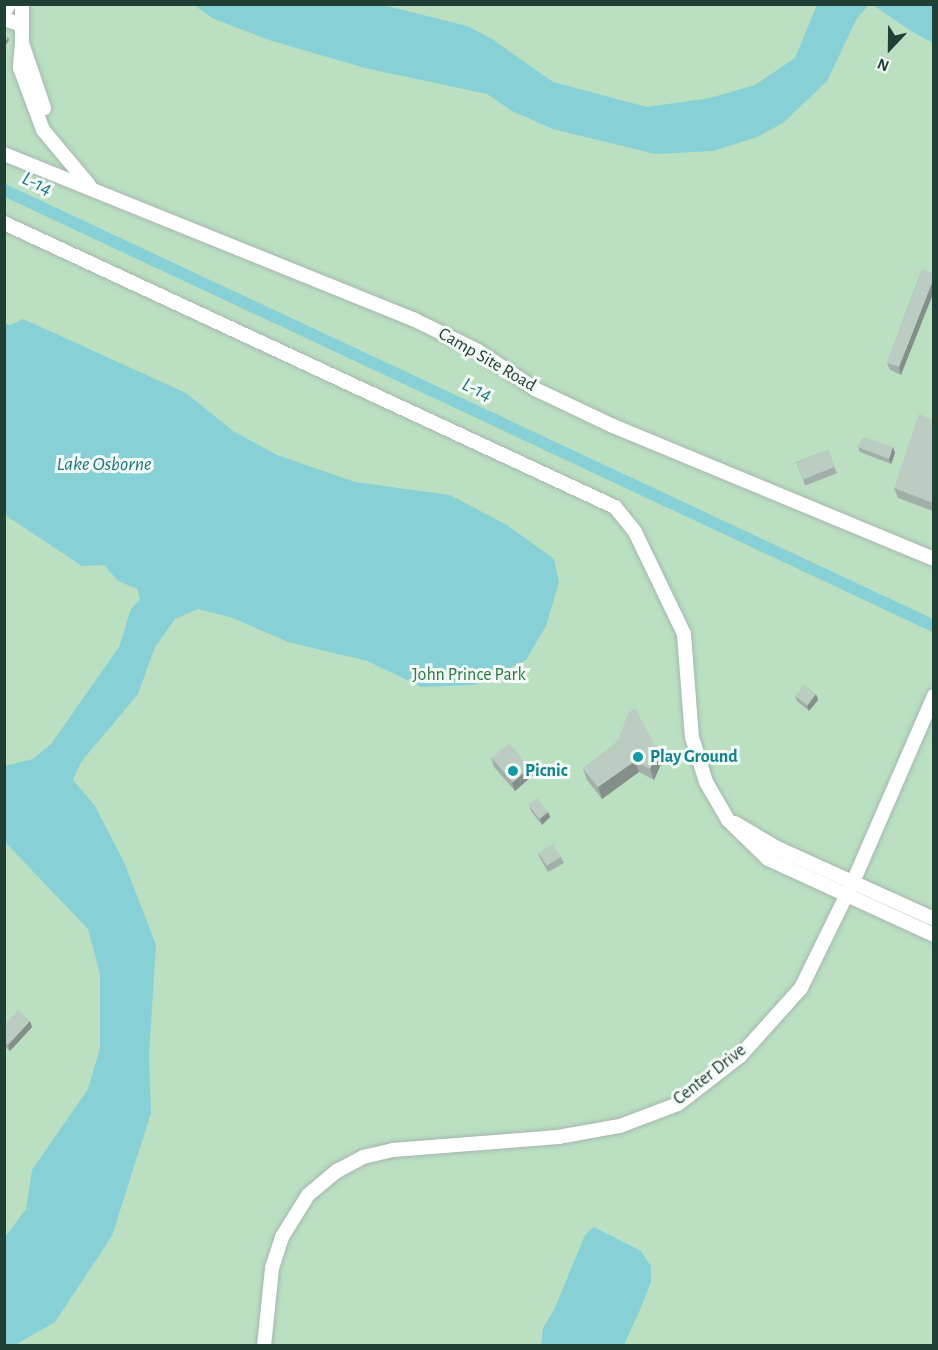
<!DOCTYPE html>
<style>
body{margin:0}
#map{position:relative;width:938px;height:1350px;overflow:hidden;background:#e3eee8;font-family:"Alegreya Sans",sans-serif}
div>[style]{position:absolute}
.green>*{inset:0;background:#bae0c1;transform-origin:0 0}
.water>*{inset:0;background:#87d0d6}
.canal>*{height:12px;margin:-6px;padding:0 6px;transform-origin:6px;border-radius:6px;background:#87d0d6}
.roads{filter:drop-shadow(0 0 2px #a5b6af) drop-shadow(0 0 2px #a5b6af)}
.street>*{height:14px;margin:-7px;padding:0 7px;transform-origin:7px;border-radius:7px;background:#fff}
.wall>*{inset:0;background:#a1afa8;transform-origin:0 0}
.shaded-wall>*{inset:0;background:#838f88}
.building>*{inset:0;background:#bbccc3;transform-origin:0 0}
.dots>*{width:16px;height:16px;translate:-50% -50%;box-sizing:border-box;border:3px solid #f4faf6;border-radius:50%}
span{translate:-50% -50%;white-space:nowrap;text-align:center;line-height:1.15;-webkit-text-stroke:6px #f4faf6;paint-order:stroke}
.street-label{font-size:18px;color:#214035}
.park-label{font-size:18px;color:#287a41}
.culture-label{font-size:18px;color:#0d838f;font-weight:700}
.left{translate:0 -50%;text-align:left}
.water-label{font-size:20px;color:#177880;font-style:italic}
.frame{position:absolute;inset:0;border:6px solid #214035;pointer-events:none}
.north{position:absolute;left:860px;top:18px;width:60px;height:60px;-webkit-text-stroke:4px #f4faf6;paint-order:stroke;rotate:202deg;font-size:16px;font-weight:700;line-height:24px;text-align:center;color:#214035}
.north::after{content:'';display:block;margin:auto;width:21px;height:27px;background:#214035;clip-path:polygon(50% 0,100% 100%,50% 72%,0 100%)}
</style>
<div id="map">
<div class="green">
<i style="left:5px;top:5px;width:928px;height:1341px"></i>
</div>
<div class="water">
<i style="clip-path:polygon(379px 4px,467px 26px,492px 39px,553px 82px,647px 107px,710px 98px,755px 85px,795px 58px,817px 5px,869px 5px,857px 18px,827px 81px,783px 123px,757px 137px,713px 151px,655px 154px,553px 129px,512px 111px,487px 94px,365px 68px,269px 40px,212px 18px,194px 5px)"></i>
<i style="clip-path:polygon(873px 5px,933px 5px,933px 43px,911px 31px)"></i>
<i style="clip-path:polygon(23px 319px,186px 393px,233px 431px,277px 455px,355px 482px,450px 495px,507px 525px,554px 559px,559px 582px,546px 626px,526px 660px,474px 685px,422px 687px,367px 661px,288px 642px,233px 618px,198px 609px,175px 619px,155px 647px,138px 694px,81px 762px,73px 780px,95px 806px,124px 862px,156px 945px,149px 1055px,151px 1113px,112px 1236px,55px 1322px,15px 1345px,5px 1346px,5px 1237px,26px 1209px,32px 1170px,88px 1089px,100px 1048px,100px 974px,88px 929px,5px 842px,5px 766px,33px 759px,51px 744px,119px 647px,131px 609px,140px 599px,137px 589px,118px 581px,104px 565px,82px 566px,5px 515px,5px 323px,10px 325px)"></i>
<i style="clip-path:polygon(594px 1227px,641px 1251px,651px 1266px,651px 1282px,639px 1312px,624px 1345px,541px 1345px,543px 1328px,554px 1310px,585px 1235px)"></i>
</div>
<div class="canal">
<i style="left:4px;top:190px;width:1027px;rotate:25.12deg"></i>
</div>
<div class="roads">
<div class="street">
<i style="left:22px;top:4px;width:39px;rotate:90deg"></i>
<i style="left:22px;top:43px;width:69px;rotate:71.3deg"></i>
<i style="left:4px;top:13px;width:10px;rotate:-61deg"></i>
<i style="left:4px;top:19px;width:19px;rotate:18deg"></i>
<i style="left:22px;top:43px;width:25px;rotate:95deg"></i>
<i style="left:20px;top:68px;width:66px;rotate:69.6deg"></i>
<i style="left:43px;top:130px;width:72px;rotate:50.1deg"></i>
<i style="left:4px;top:154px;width:441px;rotate:22deg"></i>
<i style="left:413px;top:319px;width:72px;rotate:26.2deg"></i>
<i style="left:478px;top:351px;width:69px;rotate:33.7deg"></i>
<i style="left:535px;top:389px;width:86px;rotate:25.4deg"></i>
<i style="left:613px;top:426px;width:347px;rotate:22.5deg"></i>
<i style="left:4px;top:223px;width:674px;rotate:24.93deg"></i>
<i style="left:615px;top:507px;width:32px;rotate:51deg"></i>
<i style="left:635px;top:532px;width:113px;rotate:64.3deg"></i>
<i style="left:684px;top:634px;width:103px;rotate:85.6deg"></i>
<i style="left:692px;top:737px;width:47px;rotate:72.7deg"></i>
<i style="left:706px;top:782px;width:44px;rotate:59.9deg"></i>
<i style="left:728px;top:820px;width:56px;rotate:44.3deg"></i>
<i style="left:768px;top:859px;width:183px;rotate:24.6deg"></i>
<i style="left:735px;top:823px;width:49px;rotate:30.8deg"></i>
<i style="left:777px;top:848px;width:172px;rotate:24.3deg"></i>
<i style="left:264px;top:1346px;width:78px;rotate:-84.1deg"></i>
<i style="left:272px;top:1268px;width:33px;rotate:-72deg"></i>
<i style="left:282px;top:1237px;width:49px;rotate:-58.2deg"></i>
<i style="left:308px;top:1195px;width:38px;rotate:-40deg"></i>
<i style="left:337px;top:1171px;width:30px;rotate:-28deg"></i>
<i style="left:363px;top:1157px;width:31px;rotate:-13deg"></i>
<i style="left:393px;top:1150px;width:166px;rotate:-4.5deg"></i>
<i style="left:558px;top:1137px;width:63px;rotate:-10.1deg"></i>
<i style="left:620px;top:1126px;width:62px;rotate:-20.8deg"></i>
<i style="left:678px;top:1104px;width:78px;rotate:-37.7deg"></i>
<i style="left:740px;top:1056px;width:91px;rotate:-48.1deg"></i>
<i style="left:801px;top:988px;width:118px;rotate:-63.9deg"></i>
<i style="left:853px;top:882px;width:203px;rotate:-66.5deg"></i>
</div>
</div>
<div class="wall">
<i style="clip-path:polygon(922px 269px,901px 375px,890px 370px,887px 363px)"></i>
<i style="clip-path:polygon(933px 420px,933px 511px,898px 498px,894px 488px)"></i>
<i style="clip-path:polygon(858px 447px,893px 447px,895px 453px,891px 464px,860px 452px)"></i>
<i style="left:828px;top:450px;width:25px;height:34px;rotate:69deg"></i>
<i style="clip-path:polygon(816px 694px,818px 700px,809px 711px,797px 701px,795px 696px)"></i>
<i style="clip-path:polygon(618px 741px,662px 762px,654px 780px,639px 772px,602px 799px,587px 780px,583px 769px)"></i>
<i style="clip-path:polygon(491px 758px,533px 775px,515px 791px,494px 767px)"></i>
<i style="clip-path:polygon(529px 805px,548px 812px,550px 817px,542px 825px,531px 811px)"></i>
<i style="clip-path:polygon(538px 853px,561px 857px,564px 863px,548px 872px,540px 858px)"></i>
<i style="clip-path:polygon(4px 1025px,32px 1027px,10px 1051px,4px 1046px)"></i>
</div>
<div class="shaded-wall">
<i style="clip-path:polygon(8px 37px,9px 40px,4px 48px,4px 44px)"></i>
<i style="clip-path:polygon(933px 280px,933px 294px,901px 375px,899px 367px)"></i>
<i style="clip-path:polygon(893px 447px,895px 453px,891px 464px,889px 459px)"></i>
<i style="clip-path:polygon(816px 694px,818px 700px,809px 711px,807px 705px)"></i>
<i style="clip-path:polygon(658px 751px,662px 762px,654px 780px,650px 769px)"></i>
<i style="clip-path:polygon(635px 761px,639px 772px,602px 799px,598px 787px)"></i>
<i style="clip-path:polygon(530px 767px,533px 775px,515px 791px,512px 783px)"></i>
<i style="clip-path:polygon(548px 812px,550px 817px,542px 825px,540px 819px)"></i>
<i style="clip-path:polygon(30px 1021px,32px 1027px,10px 1051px,8px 1045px)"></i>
</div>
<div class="building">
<i style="clip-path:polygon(4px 35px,8px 37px,4px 44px)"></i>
<i style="clip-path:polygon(922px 269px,933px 273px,933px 280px,899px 367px,887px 363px)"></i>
<i style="clip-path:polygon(919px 414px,933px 420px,933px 440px,932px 443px,933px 444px,933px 503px,894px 488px)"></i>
<i style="clip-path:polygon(862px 437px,893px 447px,889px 459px,858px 447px)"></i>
<i style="left:828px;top:450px;width:18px;height:34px;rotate:68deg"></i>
<i style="left:804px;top:685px;width:15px;height:14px;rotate:37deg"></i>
<i style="clip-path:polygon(635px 708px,658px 751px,650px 769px,635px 761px,598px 787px,583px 769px,618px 741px,628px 713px)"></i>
<i style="left:509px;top:743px;width:32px;height:23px;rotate:49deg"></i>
<i style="left:537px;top:798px;width:18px;height:11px;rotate:52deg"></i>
<i style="left:553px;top:844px;width:15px;height:17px;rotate:58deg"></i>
<i style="clip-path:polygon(18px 1010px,30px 1021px,8px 1045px,4px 1042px,4px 1025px)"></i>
</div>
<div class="dots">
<i style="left:638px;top:757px;background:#0f9aa8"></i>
<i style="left:513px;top:771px;background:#0f9aa8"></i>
</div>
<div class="street-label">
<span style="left:487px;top:360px;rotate:30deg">Camp Site Road</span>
<span style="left:710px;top:1075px;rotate:-38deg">Center Drive</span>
</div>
<div class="park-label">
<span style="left:469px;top:675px">John Prince Park</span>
</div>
<div class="culture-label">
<span class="left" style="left:650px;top:757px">Play Ground</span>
<span class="left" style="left:525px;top:771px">Picnic</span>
</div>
<div class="water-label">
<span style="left:37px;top:184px;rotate:25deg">L-14</span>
<span style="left:477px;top:390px;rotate:25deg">L-14</span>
<span style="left:104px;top:464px">Lake Osborne</span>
</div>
<div class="frame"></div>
<div class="north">N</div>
</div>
